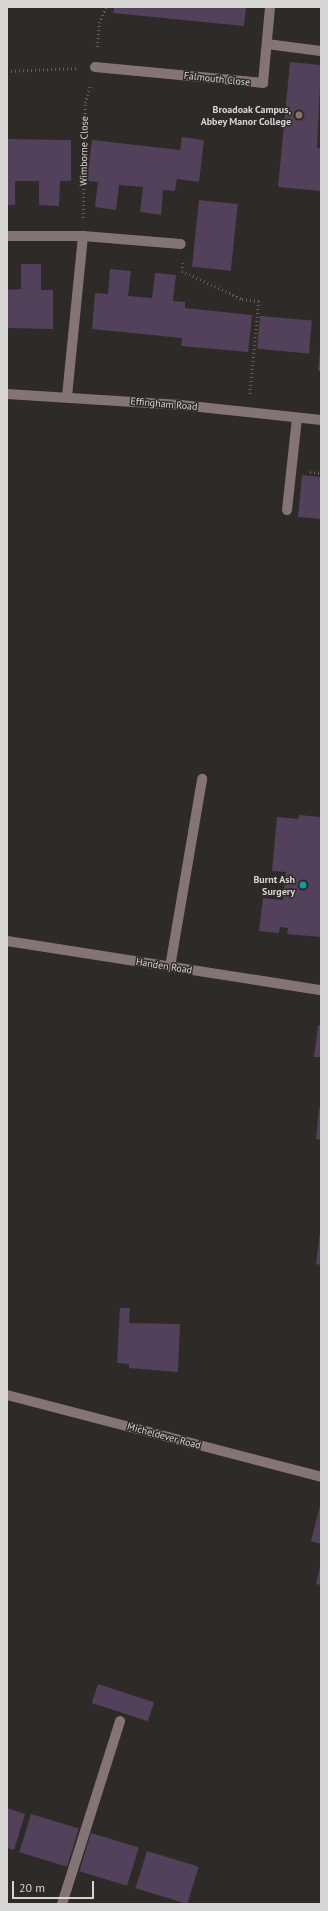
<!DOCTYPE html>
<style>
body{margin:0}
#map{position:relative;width:328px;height:1911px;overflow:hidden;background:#2d2a27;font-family:"PT Sans",sans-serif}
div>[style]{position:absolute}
.building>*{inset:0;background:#53415b;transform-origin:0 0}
.path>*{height:2.5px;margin-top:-1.25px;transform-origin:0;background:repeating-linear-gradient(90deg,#615e5c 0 1px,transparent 0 4px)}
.minor>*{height:10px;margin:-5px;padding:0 5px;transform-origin:5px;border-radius:5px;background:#857476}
.dots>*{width:11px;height:11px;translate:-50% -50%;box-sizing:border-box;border:2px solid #2d2a27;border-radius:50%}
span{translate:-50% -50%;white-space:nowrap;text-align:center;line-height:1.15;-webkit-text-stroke:3px #2d2a27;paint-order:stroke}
.street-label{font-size:10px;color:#d7d5d3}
.poi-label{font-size:10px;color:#d7d5d3;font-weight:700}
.right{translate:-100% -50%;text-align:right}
.frame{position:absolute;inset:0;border:8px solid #d7d5d3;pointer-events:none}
.scale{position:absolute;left:12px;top:1881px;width:82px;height:18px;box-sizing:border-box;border:2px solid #d7d5d3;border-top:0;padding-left:5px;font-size:12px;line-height:14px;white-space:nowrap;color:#d7d5d3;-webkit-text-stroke:3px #2d2a27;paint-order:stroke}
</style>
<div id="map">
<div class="building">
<i style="clip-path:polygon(114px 7px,246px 7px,244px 26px,113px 13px)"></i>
<i style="clip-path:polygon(290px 62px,321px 65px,317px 148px,321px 148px,321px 191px,278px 187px)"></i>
<i style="clip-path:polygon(182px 137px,204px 140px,199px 182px,177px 179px,175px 191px,163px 190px,161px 215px,140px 212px,143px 187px,119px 185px,116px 210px,95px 207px,98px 182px,87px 181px,92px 140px,180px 150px)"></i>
<i style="clip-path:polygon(7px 139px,71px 140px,71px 181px,60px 181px,59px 206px,39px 205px,39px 181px,15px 181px,15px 205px,7px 205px)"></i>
<i style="left:199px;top:200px;width:39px;height:67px;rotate:6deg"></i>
<i style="clip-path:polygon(21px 264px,41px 264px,41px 290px,53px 290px,53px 329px,7px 328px,7px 290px,21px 289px)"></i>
<i style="clip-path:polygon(110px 269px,131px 271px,128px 296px,152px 298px,155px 273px,176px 275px,173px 301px,185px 302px,185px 308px,252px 315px,248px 352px,181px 346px,182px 338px,92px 329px,95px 293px,108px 294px)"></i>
<i style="left:260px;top:316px;width:52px;height:33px;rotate:5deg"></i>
<i style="clip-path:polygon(320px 349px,321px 349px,321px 371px,318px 371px)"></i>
<i style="clip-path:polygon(302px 475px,321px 477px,321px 519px,298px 517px)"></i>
<i style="clip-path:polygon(299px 815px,321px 817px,321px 937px,287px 934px,288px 928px,280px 927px,279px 933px,259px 931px,263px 898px,283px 900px,286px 872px,272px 871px,277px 817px,298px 819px)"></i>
<i style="clip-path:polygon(318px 1025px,321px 1025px,321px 1057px,314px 1057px)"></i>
<i style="clip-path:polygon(319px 1108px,321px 1109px,321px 1140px,316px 1139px)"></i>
<i style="clip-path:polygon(320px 1232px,321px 1232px,321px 1265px,316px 1264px)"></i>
<i style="clip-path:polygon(120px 1308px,130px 1308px,129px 1323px,180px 1324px,178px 1372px,129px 1368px,129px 1364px,117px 1363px)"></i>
<i style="clip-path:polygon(320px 1506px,321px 1506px,321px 1544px,311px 1541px)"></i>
<i style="clip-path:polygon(320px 1567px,321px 1567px,321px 1585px,316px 1584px)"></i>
<i style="left:98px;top:1684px;width:59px;height:20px;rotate:18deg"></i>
<i style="clip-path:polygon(7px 1808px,25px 1814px,14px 1850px,7px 1848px)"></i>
<i style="left:31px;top:1814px;width:50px;height:40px;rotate:17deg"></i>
<i style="left:91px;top:1833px;width:50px;height:40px;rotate:17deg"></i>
<i style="left:147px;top:1851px;width:54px;height:39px;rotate:17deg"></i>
</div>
<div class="path">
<i style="left:97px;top:47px;width:24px;rotate:-85deg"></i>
<i style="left:99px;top:23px;width:17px;rotate:-66deg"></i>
<i style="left:7px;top:71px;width:70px;rotate:-2.5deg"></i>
<i style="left:83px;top:218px;width:115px;rotate:-89deg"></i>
<i style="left:85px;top:103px;width:18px;rotate:-74deg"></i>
<i style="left:183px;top:263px;width:8px;rotate:97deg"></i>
<i style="left:182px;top:271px;width:66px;rotate:25deg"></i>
<i style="left:242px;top:299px;width:17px;rotate:7deg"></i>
<i style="left:259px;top:301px;width:93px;rotate:95.5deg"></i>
<i style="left:310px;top:472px;width:11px;rotate:5deg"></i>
</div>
<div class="minor">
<i style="left:267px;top:44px;width:54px;rotate:7.4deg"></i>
<i style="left:95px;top:67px;width:169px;rotate:5.4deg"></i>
<i style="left:263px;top:83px;width:76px;rotate:-84.7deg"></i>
<i style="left:7px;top:236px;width:76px"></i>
<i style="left:83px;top:236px;width:161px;rotate:95.7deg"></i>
<i style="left:83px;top:236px;width:98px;rotate:4.7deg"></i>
<i style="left:7px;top:394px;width:174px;rotate:3.6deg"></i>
<i style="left:181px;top:405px;width:141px;rotate:6.1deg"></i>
<i style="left:287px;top:510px;width:93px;rotate:-83.8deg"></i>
<i style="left:7px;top:941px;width:318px;rotate:8.9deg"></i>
<i style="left:170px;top:967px;width:191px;rotate:-80.3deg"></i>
<i style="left:7px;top:1395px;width:325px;rotate:14.6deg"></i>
<i style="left:62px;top:1904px;width:192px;rotate:-72.4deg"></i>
</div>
<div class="dots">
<i style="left:299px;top:115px;background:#8d6e63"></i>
<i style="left:303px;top:885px;background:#0f9aa8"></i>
</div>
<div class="street-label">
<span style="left:217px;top:79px;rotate:6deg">Falmouth Close</span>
<span style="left:84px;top:151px;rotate:-89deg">Wimborne Close</span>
<span style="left:164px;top:404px;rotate:5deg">Effingham Road</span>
<span style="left:164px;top:966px;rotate:9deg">Handen Road</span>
<span style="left:164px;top:1436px;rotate:15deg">Micheldever Road</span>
</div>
<div class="poi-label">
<span class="right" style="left:291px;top:115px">Broadoak Campus,<br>Abbey Manor College</span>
<span class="right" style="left:295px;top:885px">Burnt Ash<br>Surgery</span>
</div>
<div class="frame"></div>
<div class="scale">20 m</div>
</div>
